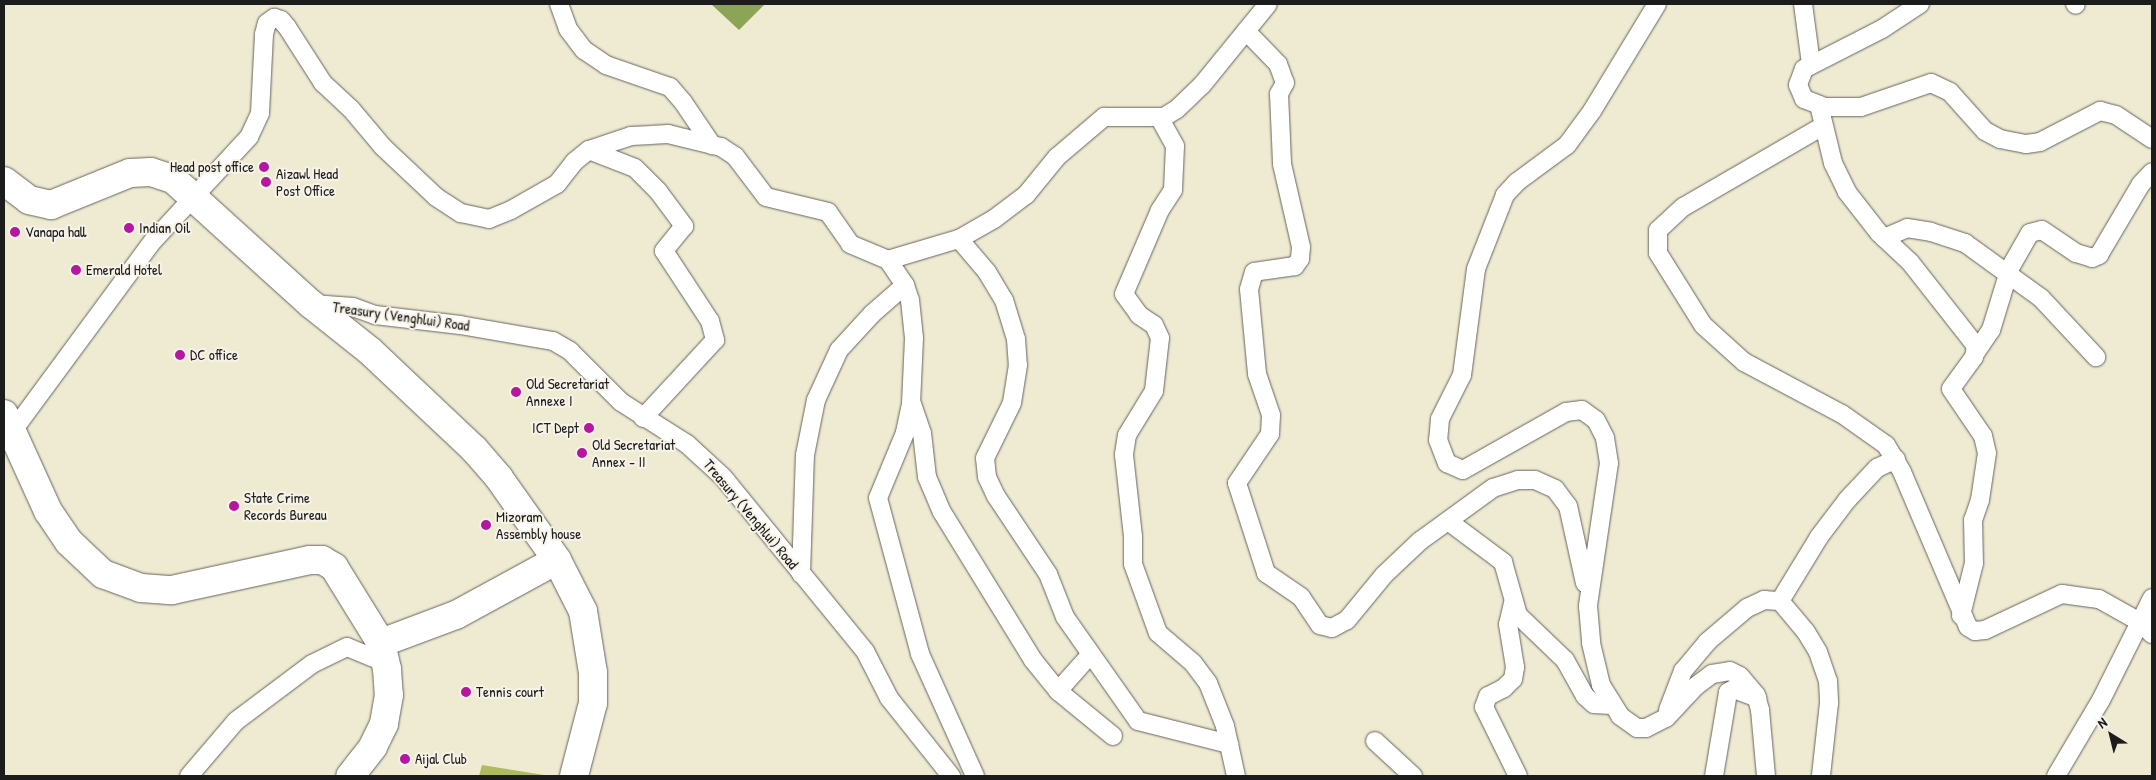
<!DOCTYPE html>
<style>
body{margin:0}
#map{position:relative;width:2156px;height:780px;overflow:hidden;background:#efead2;font-family:"Patrick Hand",sans-serif}
div>[style]{position:absolute}
.green>*{inset:0;background:#afbc5e}
.forest>*{inset:0;background:#8ba455}
.roads{filter:drop-shadow(0 0 1px #66645c) drop-shadow(0 0 1px #66645c)}
.minor>*{height:18px;margin:-9px;padding:0 9px;transform-origin:9px;border-radius:9px;background:#fff}
.primary>*{height:28px;margin:-14px;padding:0 14px;transform-origin:14px;border-radius:14px;background:#fff}
.dots>*{width:14px;height:14px;translate:-50% -50%;box-sizing:border-box;border:2px solid #f7f3e8;border-radius:50%}
span{translate:-50% -50%;white-space:nowrap;text-align:center;line-height:1.15;-webkit-text-stroke:4px #f7f3e8;paint-order:stroke}
.poi-label{font-size:15px;color:#1c1c1c}
.right{translate:-100% -50%;text-align:right}
.left{translate:0 -50%;text-align:left}
.street-label{font-size:15px;color:#1c1c1c}
.frame{position:absolute;inset:0;border:5px solid #1c1c1c;pointer-events:none}
.north{position:absolute;left:2086px;top:710px;width:50px;height:50px;-webkit-text-stroke:4px #f7f3e8;paint-order:stroke;rotate:324deg;font-size:14px;font-weight:700;line-height:20px;text-align:center;color:#1c1c1c}
.north::after{content:'';display:block;margin:auto;width:18px;height:22px;background:#1c1c1c;clip-path:polygon(50% 0,100% 100%,50% 72%,0 100%)}
</style>
<div id="map">
<div class="green">
<i style="clip-path:polygon(482px 765px,550px 776px,479px 776px)"></i>
</div>
<div class="forest">
<i style="clip-path:polygon(711px 4px,765px 4px,739px 30px)"></i>
</div>
<div class="roads">
<div class="minor">
<i style="left:559px;top:4px;width:27px;rotate:70deg"></i>
<i style="left:568px;top:29px;width:26px;rotate:53deg"></i>
<i style="left:584px;top:50px;width:27px;rotate:34deg"></i>
<i style="left:606px;top:65px;width:68px;rotate:19deg"></i>
<i style="left:670px;top:87px;width:20px;rotate:49deg"></i>
<i style="left:683px;top:102px;width:52px;rotate:56deg"></i>
<i style="left:1657px;top:4px;width:125px;rotate:121.3deg"></i>
<i style="left:1592px;top:111px;width:42px;rotate:126.3deg"></i>
<i style="left:1567px;top:145px;width:62px;rotate:143.5deg"></i>
<i style="left:1517px;top:182px;width:18px;rotate:133deg"></i>
<i style="left:1505px;top:195px;width:79px;rotate:111.4deg"></i>
<i style="left:1476px;top:269px;width:107px;rotate:97.5deg"></i>
<i style="left:1462px;top:375px;width:49px;rotate:116.6deg"></i>
<i style="left:1440px;top:419px;width:21px;rotate:95deg"></i>
<i style="left:1438px;top:440px;width:25px;rotate:69deg"></i>
<i style="left:1447px;top:463px;width:17px;rotate:24deg"></i>
<i style="left:1463px;top:470px;width:118px;rotate:-29.4deg"></i>
<i style="left:1566px;top:412px;width:16px;rotate:-7deg"></i>
<i style="left:1582px;top:410px;width:17px;rotate:36deg"></i>
<i style="left:1596px;top:420px;width:20px;rotate:63deg"></i>
<i style="left:1605px;top:438px;width:25px;rotate:81deg"></i>
<i style="left:1609px;top:463px;width:145px;rotate:98.4deg"></i>
<i style="left:1588px;top:606px;width:37px;rotate:85deg"></i>
<i style="left:1591px;top:643px;width:43px;rotate:76.6deg"></i>
<i style="left:1601px;top:685px;width:36px;rotate:58deg"></i>
<i style="left:1620px;top:716px;width:21px;rotate:35deg"></i>
<i style="left:1637px;top:728px;width:9px"></i>
<i style="left:1646px;top:728px;width:22px;rotate:-27deg"></i>
<i style="left:1666px;top:718px;width:44px;rotate:-46.8deg"></i>
<i style="left:1696px;top:686px;width:20px;rotate:-37deg"></i>
<i style="left:1712px;top:674px;width:18px;rotate:-9deg"></i>
<i style="left:1730px;top:671px;width:11px;rotate:27deg"></i>
<i style="left:1740px;top:676px;width:25px;rotate:50deg"></i>
<i style="left:1756px;top:695px;width:16px;rotate:75deg"></i>
<i style="left:1760px;top:710px;width:66px;rotate:84.8deg"></i>
<i style="left:1803px;top:4px;width:61px;rotate:82.4deg"></i>
<i style="left:1920px;top:4px;width:45px;rotate:146.7deg"></i>
<i style="left:1882px;top:29px;width:88px;rotate:152.9deg"></i>
<i style="left:1804px;top:69px;width:17px;rotate:111deg"></i>
<i style="left:1798px;top:85px;width:15px;rotate:67deg"></i>
<i style="left:1804px;top:99px;width:22px;rotate:21deg"></i>
<i style="left:1825px;top:107px;width:36px"></i>
<i style="left:1861px;top:107px;width:74px;rotate:-18.9deg"></i>
<i style="left:1931px;top:83px;width:21px;rotate:25deg"></i>
<i style="left:1950px;top:92px;width:52px;rotate:48.1deg"></i>
<i style="left:1985px;top:131px;width:17px;rotate:28deg"></i>
<i style="left:2000px;top:139px;width:26px;rotate:11deg"></i>
<i style="left:2026px;top:144px;width:14px;rotate:-8deg"></i>
<i style="left:2040px;top:142px;width:68px;rotate:-27.3deg"></i>
<i style="left:2100px;top:111px;width:16px;rotate:14deg"></i>
<i style="left:2116px;top:115px;width:43px;rotate:33.7deg"></i>
<i style="left:2075px;top:4px;width:1px;rotate:45deg"></i>
<i style="left:1246px;top:31px;width:46px;rotate:45.9deg"></i>
<i style="left:1278px;top:64px;width:20px;rotate:70deg"></i>
<i style="left:1285px;top:83px;width:13px;rotate:119deg"></i>
<i style="left:1279px;top:94px;width:70px;rotate:87.5deg"></i>
<i style="left:1282px;top:164px;width:85px;rotate:77.1deg"></i>
<i style="left:1301px;top:247px;width:12px;rotate:95deg"></i>
<i style="left:1300px;top:259px;width:9px;rotate:126deg"></i>
<i style="left:1295px;top:266px;width:41px;rotate:171.7deg"></i>
<i style="left:1254px;top:272px;width:18px;rotate:106deg"></i>
<i style="left:1249px;top:289px;width:85px;rotate:84.6deg"></i>
<i style="left:1257px;top:374px;width:43px;rotate:71.1deg"></i>
<i style="left:1271px;top:415px;width:19px;rotate:93deg"></i>
<i style="left:1270px;top:434px;width:59px;rotate:124deg"></i>
<i style="left:1237px;top:483px;width:95px;rotate:72.1deg"></i>
<i style="left:1266px;top:573px;width:42px;rotate:34.4deg"></i>
<i style="left:1301px;top:597px;width:34px;rotate:56deg"></i>
<i style="left:1320px;top:625px;width:12px;rotate:14deg"></i>
<i style="left:1332px;top:628px;width:17px;rotate:-28deg"></i>
<i style="left:1347px;top:620px;width:58px;rotate:-50.6deg"></i>
<i style="left:1384px;top:575px;width:50px;rotate:-43.4deg"></i>
<i style="left:1420px;top:541px;width:90px;rotate:-36deg"></i>
<i style="left:1493px;top:488px;width:26px;rotate:-18deg"></i>
<i style="left:1518px;top:480px;width:17px"></i>
<i style="left:1535px;top:480px;width:22px;rotate:24deg"></i>
<i style="left:1555px;top:489px;width:21px;rotate:53deg"></i>
<i style="left:1568px;top:506px;width:79px;rotate:77.6deg"></i>
<i style="left:1819px;top:105px;width:60px;rotate:76.4deg"></i>
<i style="left:1833px;top:163px;width:32px;rotate:64deg"></i>
<i style="left:1847px;top:192px;width:52px;rotate:52deg"></i>
<i style="left:1879px;top:233px;width:42px;rotate:43.1deg"></i>
<i style="left:1910px;top:262px;width:107px;rotate:51.8deg"></i>
<i style="left:1976px;top:346px;width:11px;rotate:100deg"></i>
<i style="left:1974px;top:357px;width:39px;rotate:126deg"></i>
<i style="left:1951px;top:389px;width:57px;rotate:55.8deg"></i>
<i style="left:1983px;top:436px;width:17px;rotate:77deg"></i>
<i style="left:1987px;top:453px;width:48px;rotate:98.5deg"></i>
<i style="left:1980px;top:500px;width:21px;rotate:109deg"></i>
<i style="left:1973px;top:520px;width:43px;rotate:88.7deg"></i>
<i style="left:1974px;top:563px;width:54px;rotate:104deg"></i>
<i style="left:1159px;top:117px;width:33px;rotate:61deg"></i>
<i style="left:1175px;top:146px;width:44px;rotate:92.6deg"></i>
<i style="left:1173px;top:190px;width:24px;rotate:123deg"></i>
<i style="left:1160px;top:210px;width:91px;rotate:113.2deg"></i>
<i style="left:1124px;top:294px;width:26px;rotate:54deg"></i>
<i style="left:1139px;top:315px;width:18px;rotate:34deg"></i>
<i style="left:1154px;top:325px;width:14px;rotate:65deg"></i>
<i style="left:1160px;top:338px;width:53px;rotate:96.5deg"></i>
<i style="left:1154px;top:391px;width:52px;rotate:121.5deg"></i>
<i style="left:1127px;top:435px;width:20px;rotate:99deg"></i>
<i style="left:1124px;top:455px;width:82px;rotate:83.7deg"></i>
<i style="left:1133px;top:537px;width:27px;rotate:90deg"></i>
<i style="left:1133px;top:564px;width:73px;rotate:70.1deg"></i>
<i style="left:1158px;top:633px;width:46px;rotate:40.6deg"></i>
<i style="left:1193px;top:663px;width:25px;rotate:53deg"></i>
<i style="left:1208px;top:683px;width:46px;rotate:68.4deg"></i>
<i style="left:1225px;top:726px;width:51px;rotate:77.6deg"></i>
<i style="left:1823px;top:126px;width:162px;rotate:149.9deg"></i>
<i style="left:1683px;top:207px;width:34px;rotate:137deg"></i>
<i style="left:1658px;top:230px;width:23px;rotate:90deg"></i>
<i style="left:1658px;top:253px;width:85px;rotate:58deg"></i>
<i style="left:1703px;top:325px;width:55px;rotate:42.1deg"></i>
<i style="left:1744px;top:362px;width:111px;rotate:28deg"></i>
<i style="left:1842px;top:414px;width:54px;rotate:35.2deg"></i>
<i style="left:1886px;top:445px;width:31px;rotate:59deg"></i>
<i style="left:1902px;top:472px;width:168px;rotate:66.9deg"></i>
<i style="left:1968px;top:627px;width:8px;rotate:30deg"></i>
<i style="left:1975px;top:631px;width:10px;rotate:-6deg"></i>
<i style="left:1985px;top:630px;width:85px;rotate:-25.1deg"></i>
<i style="left:2062px;top:594px;width:37px;rotate:8deg"></i>
<i style="left:2099px;top:599px;width:47px;rotate:29.3deg"></i>
<i style="left:2140px;top:622px;width:17px;rotate:45deg"></i>
<i style="left:589px;top:150px;width:49px;rotate:21.4deg"></i>
<i style="left:635px;top:168px;width:33px;rotate:45deg"></i>
<i style="left:658px;top:191px;width:44px;rotate:53.4deg"></i>
<i style="left:684px;top:226px;width:32px;rotate:129deg"></i>
<i style="left:664px;top:251px;width:84px;rotate:56.7deg"></i>
<i style="left:710px;top:321px;width:20px;rotate:75deg"></i>
<i style="left:715px;top:340px;width:106px;rotate:132.7deg"></i>
<i style="left:1884px;top:238px;width:25px;rotate:-23deg"></i>
<i style="left:1907px;top:228px;width:24px;rotate:9deg"></i>
<i style="left:1931px;top:232px;width:36px;rotate:18deg"></i>
<i style="left:1965px;top:243px;width:94px;rotate:35.9deg"></i>
<i style="left:2041px;top:298px;width:81px;rotate:47deg"></i>
<i style="left:959px;top:239px;width:43px;rotate:49.7deg"></i>
<i style="left:987px;top:272px;width:33px;rotate:59deg"></i>
<i style="left:1004px;top:300px;width:41px;rotate:72.9deg"></i>
<i style="left:1016px;top:339px;width:26px;rotate:86deg"></i>
<i style="left:1018px;top:365px;width:38px;rotate:99deg"></i>
<i style="left:1012px;top:403px;width:61px;rotate:116.1deg"></i>
<i style="left:985px;top:458px;width:19px;rotate:84deg"></i>
<i style="left:987px;top:477px;width:21px;rotate:65deg"></i>
<i style="left:996px;top:496px;width:94px;rotate:56.3deg"></i>
<i style="left:1048px;top:574px;width:46px;rotate:68.4deg"></i>
<i style="left:1065px;top:617px;width:127px;rotate:54.9deg"></i>
<i style="left:1138px;top:721px;width:94px;rotate:14.2deg"></i>
<i style="left:888px;top:260px;width:74px;rotate:-16.5deg"></i>
<i style="left:959px;top:239px;width:40px;rotate:-29.7deg"></i>
<i style="left:994px;top:219px;width:40px;rotate:-37deg"></i>
<i style="left:1026px;top:195px;width:49px;rotate:-50.8deg"></i>
<i style="left:1057px;top:157px;width:62px;rotate:-40.4deg"></i>
<i style="left:1104px;top:117px;width:60px"></i>
<i style="left:1164px;top:117px;width:15px;rotate:-32deg"></i>
<i style="left:1177px;top:109px;width:35px;rotate:-44deg"></i>
<i style="left:1202px;top:85px;width:104px;rotate:-50.8deg"></i>
<i style="left:312px;top:304px;width:41px;rotate:4.2deg"></i>
<i style="left:353px;top:307px;width:23px;rotate:20deg"></i>
<i style="left:375px;top:315px;width:86px;rotate:6.7deg"></i>
<i style="left:460px;top:325px;width:94px;rotate:9.8deg"></i>
<i style="left:553px;top:341px;width:20px;rotate:30deg"></i>
<i style="left:570px;top:351px;width:72px;rotate:45deg"></i>
<i style="left:621px;top:402px;width:78px;rotate:32.5deg"></i>
<i style="left:687px;top:444px;width:49px;rotate:42.5deg"></i>
<i style="left:723px;top:477px;width:225px;rotate:50.8deg"></i>
<i style="left:865px;top:651px;width:53px;rotate:62.9deg"></i>
<i style="left:889px;top:698px;width:100px;rotate:51.5deg"></i>
<i style="left:1976px;top:352px;width:27px;rotate:-56deg"></i>
<i style="left:1991px;top:330px;width:65px;rotate:-73deg"></i>
<i style="left:2010px;top:268px;width:40px;rotate:-60.3deg"></i>
<i style="left:2030px;top:233px;width:12px;rotate:-14deg"></i>
<i style="left:2042px;top:230px;width:41px;rotate:34.1deg"></i>
<i style="left:2076px;top:253px;width:17px;rotate:17deg"></i>
<i style="left:2092px;top:258px;width:8px;rotate:-23deg"></i>
<i style="left:2099px;top:255px;width:82px;rotate:-59.4deg"></i>
<i style="left:2141px;top:184px;width:16px;rotate:-47deg"></i>
<i style="left:912px;top:404px;width:31px;rotate:71deg"></i>
<i style="left:922px;top:433px;width:44px;rotate:83.5deg"></i>
<i style="left:927px;top:477px;width:38px;rotate:67deg"></i>
<i style="left:942px;top:512px;width:174px;rotate:58.4deg"></i>
<i style="left:1033px;top:660px;width:40px;rotate:51deg"></i>
<i style="left:1058px;top:691px;width:71px;rotate:39.3deg"></i>
<i style="left:12px;top:432px;width:237px;rotate:-53.6deg"></i>
<i style="left:153px;top:241px;width:142px;rotate:-47.3deg"></i>
<i style="left:249px;top:137px;width:26px;rotate:-65deg"></i>
<i style="left:260px;top:113px;width:79px;rotate:-87.1deg"></i>
<i style="left:264px;top:34px;width:11px;rotate:-75deg"></i>
<i style="left:267px;top:23px;width:9px;rotate:-36deg"></i>
<i style="left:274px;top:18px;width:7px;rotate:16deg"></i>
<i style="left:281px;top:20px;width:9px;rotate:49deg"></i>
<i style="left:287px;top:27px;width:67px;rotate:57.3deg"></i>
<i style="left:323px;top:83px;width:38px;rotate:43deg"></i>
<i style="left:351px;top:109px;width:50px;rotate:49.9deg"></i>
<i style="left:383px;top:147px;width:73px;rotate:43.3deg"></i>
<i style="left:436px;top:197px;width:30px;rotate:33deg"></i>
<i style="left:461px;top:213px;width:29px;rotate:12deg"></i>
<i style="left:489px;top:219px;width:24px;rotate:-22deg"></i>
<i style="left:511px;top:210px;width:53px;rotate:-29.5deg"></i>
<i style="left:557px;top:184px;width:28px;rotate:-52deg"></i>
<i style="left:574px;top:162px;width:19px;rotate:-39deg"></i>
<i style="left:589px;top:150px;width:44px;rotate:-18.4deg"></i>
<i style="left:631px;top:136px;width:37px;rotate:-3deg"></i>
<i style="left:668px;top:134px;width:55px;rotate:13.8deg"></i>
<i style="left:721px;top:147px;width:17px;rotate:33deg"></i>
<i style="left:735px;top:156px;width:51px;rotate:52.9deg"></i>
<i style="left:766px;top:197px;width:64px;rotate:13.6deg"></i>
<i style="left:828px;top:212px;width:39px;rotate:55deg"></i>
<i style="left:850px;top:244px;width:41px;rotate:22.8deg"></i>
<i style="left:888px;top:260px;width:30px;rotate:56deg"></i>
<i style="left:905px;top:285px;width:16px;rotate:72deg"></i>
<i style="left:910px;top:300px;width:38px;rotate:84deg"></i>
<i style="left:914px;top:338px;width:66px;rotate:92.6deg"></i>
<i style="left:911px;top:404px;width:30px;rotate:102deg"></i>
<i style="left:905px;top:433px;width:70px;rotate:112.6deg"></i>
<i style="left:878px;top:498px;width:162px;rotate:74.9deg"></i>
<i style="left:920px;top:654px;width:134px;rotate:65.7deg"></i>
<i style="left:1448px;top:521px;width:69px;rotate:36.7deg"></i>
<i style="left:1503px;top:562px;width:55px;rotate:74.2deg"></i>
<i style="left:1518px;top:615px;width:65px;rotate:43.8deg"></i>
<i style="left:1565px;top:660px;width:41px;rotate:60.9deg"></i>
<i style="left:1585px;top:696px;width:12px;rotate:42deg"></i>
<i style="left:1594px;top:704px;width:17px;rotate:3deg"></i>
<i style="left:801px;top:574px;width:119px;rotate:-88.1deg"></i>
<i style="left:805px;top:455px;width:56px;rotate:-78.7deg"></i>
<i style="left:816px;top:400px;width:55px;rotate:-65.3deg"></i>
<i style="left:839px;top:350px;width:49px;rotate:-47.5deg"></i>
<i style="left:872px;top:314px;width:44px;rotate:-41.3deg"></i>
<i style="left:1780px;top:601px;width:75px;rotate:-58.6deg"></i>
<i style="left:1819px;top:537px;width:46px;rotate:-52.9deg"></i>
<i style="left:1847px;top:500px;width:44px;rotate:-46.8deg"></i>
<i style="left:1877px;top:468px;width:21px;rotate:-25deg"></i>
<i style="left:1513px;top:603px;width:22px;rotate:103deg"></i>
<i style="left:1508px;top:624px;width:44px;rotate:80.8deg"></i>
<i style="left:1515px;top:667px;width:12px;rotate:99deg"></i>
<i style="left:1513px;top:679px;width:13px;rotate:135deg"></i>
<i style="left:1504px;top:688px;width:18px;rotate:153deg"></i>
<i style="left:1488px;top:696px;width:12px;rotate:110deg"></i>
<i style="left:1484px;top:707px;width:77px;rotate:63.8deg"></i>
<i style="left:1058px;top:691px;width:48px;rotate:-48.4deg"></i>
<i style="left:1668px;top:710px;width:42px;rotate:-69deg"></i>
<i style="left:1683px;top:671px;width:38px;rotate:-50deg"></i>
<i style="left:1707px;top:642px;width:52px;rotate:-40.4deg"></i>
<i style="left:1747px;top:608px;width:19px;rotate:-25deg"></i>
<i style="left:1764px;top:600px;width:16px;rotate:4deg"></i>
<i style="left:1780px;top:601px;width:40px;rotate:50deg"></i>
<i style="left:1806px;top:632px;width:23px;rotate:59deg"></i>
<i style="left:1818px;top:652px;width:31px;rotate:71deg"></i>
<i style="left:1828px;top:681px;width:22px;rotate:87deg"></i>
<i style="left:1829px;top:703px;width:73px;rotate:96.3deg"></i>
<i style="left:1375px;top:741px;width:52px;rotate:42.6deg"></i>
<i style="left:189px;top:776px;width:72px;rotate:-49.5deg"></i>
<i style="left:236px;top:721px;width:95px;rotate:-36.9deg"></i>
<i style="left:312px;top:664px;width:39px;rotate:-26deg"></i>
<i style="left:347px;top:647px;width:42px;rotate:22.3deg"></i>
<i style="left:1714px;top:776px;width:85px;rotate:-80.5deg"></i>
<i style="left:1728px;top:692px;width:7px;rotate:-27deg"></i>
<i style="left:1734px;top:689px;width:25px;rotate:21deg"></i>
<i style="left:2056px;top:776px;width:88px;rotate:-59.4deg"></i>
<i style="left:2101px;top:700px;width:114px;rotate:-63.4deg"></i>
</div>
<div class="primary">
<i style="left:4px;top:181px;width:31px;rotate:37deg"></i>
<i style="left:29px;top:200px;width:23px;rotate:13deg"></i>
<i style="left:51px;top:205px;width:85px;rotate:-22.1deg"></i>
<i style="left:130px;top:173px;width:21px;rotate:-3deg"></i>
<i style="left:151px;top:172px;width:23px;rotate:18deg"></i>
<i style="left:173px;top:179px;width:186px;rotate:42.2deg"></i>
<i style="left:311px;top:304px;width:75px;rotate:38.5deg"></i>
<i style="left:370px;top:351px;width:143px;rotate:43.3deg"></i>
<i style="left:474px;top:449px;width:38px;rotate:49deg"></i>
<i style="left:499px;top:478px;width:100px;rotate:54.7deg"></i>
<i style="left:557px;top:560px;width:57px;rotate:63deg"></i>
<i style="left:583px;top:611px;width:63px;rotate:80.8deg"></i>
<i style="left:593px;top:673px;width:30px;rotate:90deg"></i>
<i style="left:593px;top:703px;width:75px;rotate:104.6deg"></i>
<i style="left:4px;top:414px;width:107px;rotate:65.6deg"></i>
<i style="left:48px;top:511px;width:37px;rotate:56deg"></i>
<i style="left:69px;top:542px;width:47px;rotate:43.3deg"></i>
<i style="left:103px;top:574px;width:40px;rotate:20.2deg"></i>
<i style="left:141px;top:588px;width:31px;rotate:4deg"></i>
<i style="left:172px;top:590px;width:141px;rotate:-12.3deg"></i>
<i style="left:310px;top:560px;width:12px"></i>
<i style="left:322px;top:560px;width:14px;rotate:30deg"></i>
<i style="left:334px;top:567px;width:89px;rotate:58.3deg"></i>
<i style="left:381px;top:643px;width:27px;rotate:77deg"></i>
<i style="left:387px;top:669px;width:26px;rotate:86deg"></i>
<i style="left:389px;top:695px;width:29px;rotate:100deg"></i>
<i style="left:384px;top:724px;width:25px;rotate:116deg"></i>
<i style="left:373px;top:747px;width:37px;rotate:128deg"></i>
<i style="left:381px;top:643px;width:80px;rotate:-20.5deg"></i>
<i style="left:456px;top:615px;width:115px;rotate:-28.6deg"></i>
</div>
</div>
<div class="dots">
<i style="left:264px;top:167px;background:#b5179e"></i>
<i style="left:266px;top:182px;background:#b5179e"></i>
<i style="left:129px;top:228px;background:#b5179e"></i>
<i style="left:15px;top:232px;background:#b5179e"></i>
<i style="left:76px;top:270px;background:#b5179e"></i>
<i style="left:180px;top:355px;background:#b5179e"></i>
<i style="left:516px;top:392px;background:#b5179e"></i>
<i style="left:589px;top:428px;background:#b5179e"></i>
<i style="left:582px;top:453px;background:#b5179e"></i>
<i style="left:234px;top:506px;background:#b5179e"></i>
<i style="left:486px;top:525px;background:#b5179e"></i>
<i style="left:466px;top:692px;background:#b5179e"></i>
<i style="left:405px;top:759px;background:#b5179e"></i>
</div>
<div class="poi-label">
<span class="right" style="left:254px;top:167px">Head post office</span>
<span class="left" style="left:276px;top:182px">Aizawl Head<br>Post Office</span>
<span class="left" style="left:139px;top:228px">Indian Oil</span>
<span class="left" style="left:25px;top:232px">Vanapa hall</span>
<span class="left" style="left:86px;top:270px">Emerald Hotel</span>
<span class="left" style="left:190px;top:355px">DC office</span>
<span class="left" style="left:526px;top:392px">Old Secretariat<br>Annexe I</span>
<span class="right" style="left:579px;top:428px">ICT Dept</span>
<span class="left" style="left:592px;top:453px">Old Secretariat<br>Annex - II</span>
<span class="left" style="left:244px;top:506px">State Crime<br>Records Bureau</span>
<span class="left" style="left:496px;top:525px">Mizoram<br>Assembly house</span>
<span class="left" style="left:476px;top:692px">Tennis court</span>
<span class="left" style="left:415px;top:759px">Aijal Club</span>
</div>
<div class="street-label">
<span style="left:401px;top:316px;rotate:8deg">Treasury (Venghlui) Road</span>
<span style="left:751px;top:514px;rotate:50deg">Treasury (Venghlui) Road</span>
</div>
<div class="frame"></div>
<div class="north">N</div>
</div>
